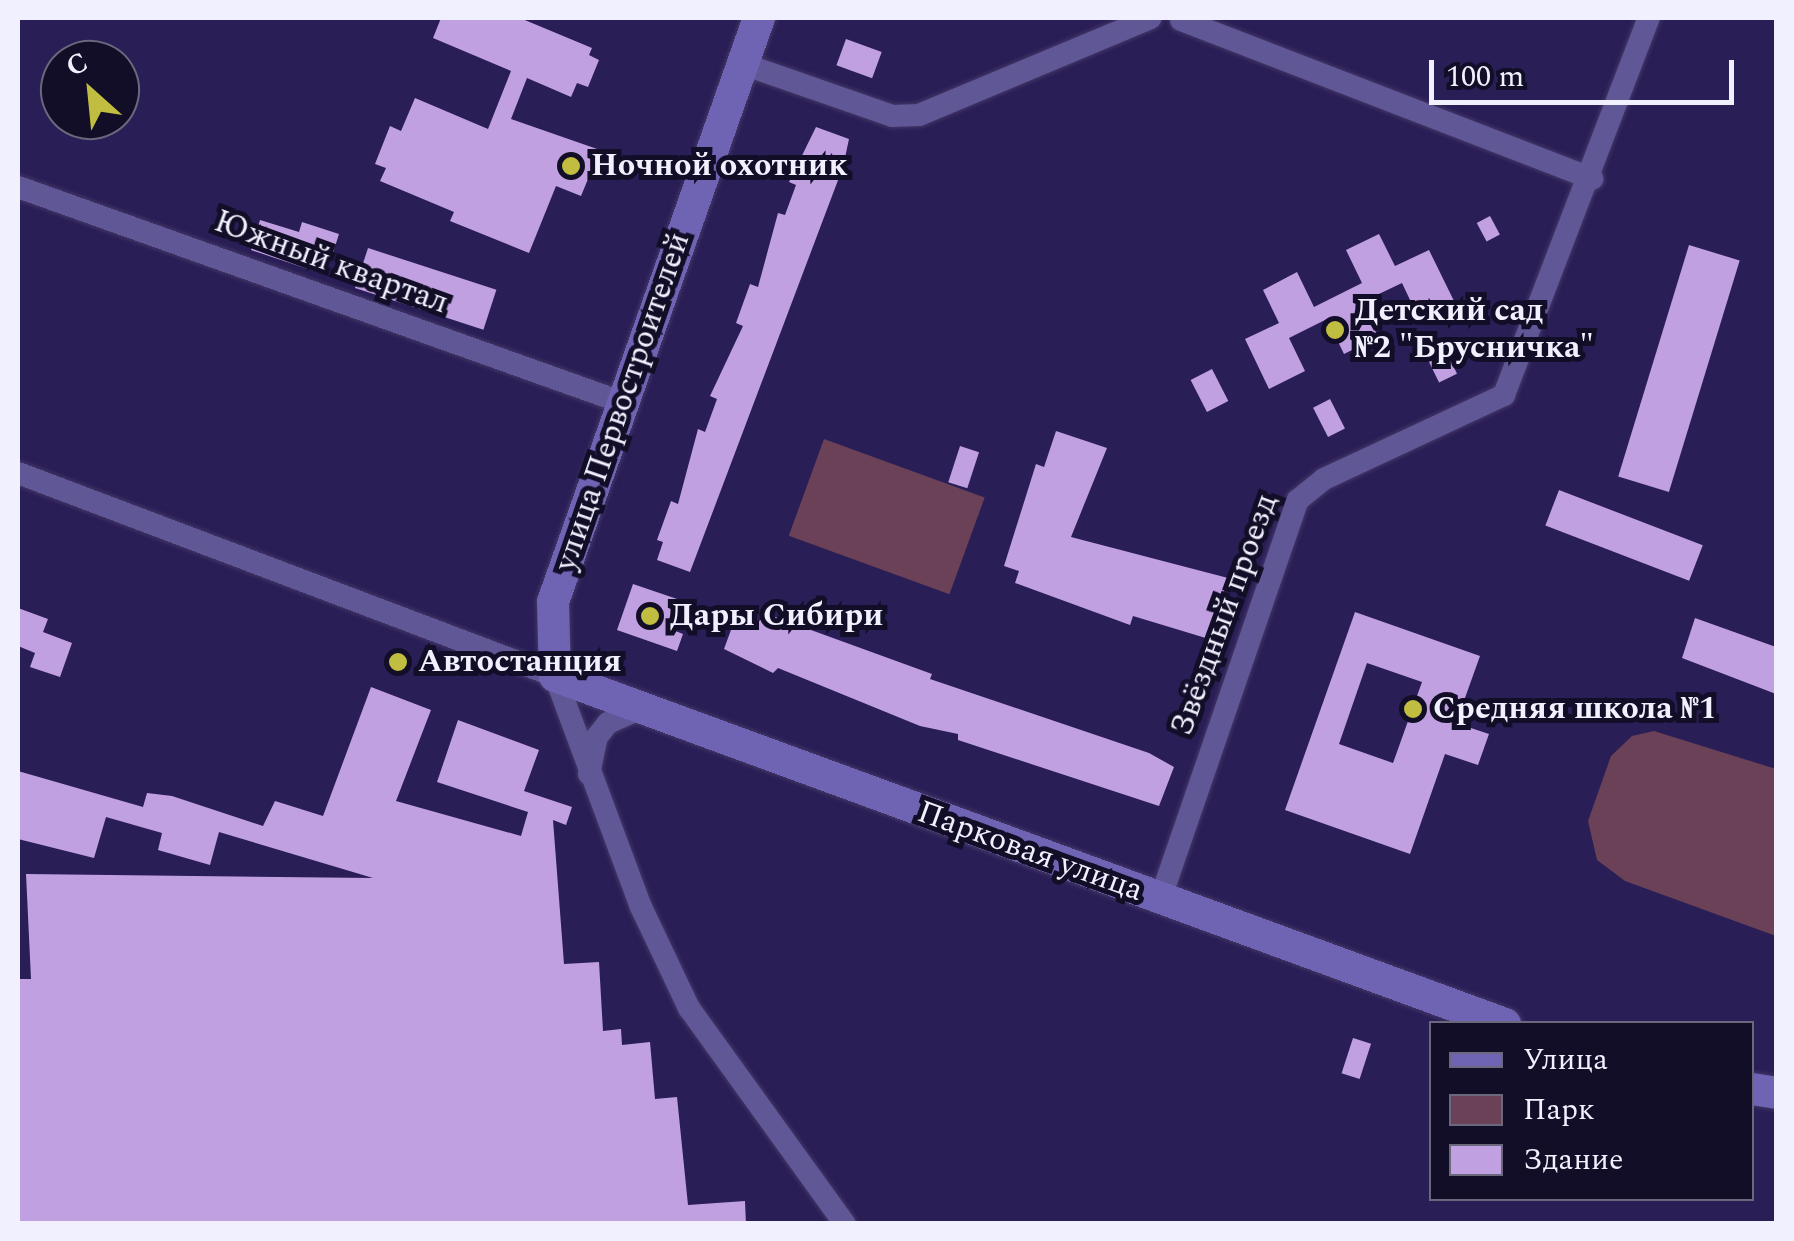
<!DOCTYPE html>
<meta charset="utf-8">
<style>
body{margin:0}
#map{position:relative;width:1794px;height:1241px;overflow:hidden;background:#2a1e57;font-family:Spectral,serif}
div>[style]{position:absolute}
.green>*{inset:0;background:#6a4156;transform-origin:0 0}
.building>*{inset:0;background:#c1a0e1;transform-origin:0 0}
.roads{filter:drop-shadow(0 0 2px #443766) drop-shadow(0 0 2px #443766)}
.street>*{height:22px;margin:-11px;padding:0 11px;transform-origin:11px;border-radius:11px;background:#5f5796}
.secondary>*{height:32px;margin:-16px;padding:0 16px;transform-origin:16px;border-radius:16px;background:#6f64b4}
.dots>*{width:28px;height:28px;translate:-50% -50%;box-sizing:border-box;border:5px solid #120e27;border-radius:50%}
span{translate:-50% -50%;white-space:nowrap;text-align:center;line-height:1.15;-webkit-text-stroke:10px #120e27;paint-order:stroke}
.poi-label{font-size:32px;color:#f0f0fe;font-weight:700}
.left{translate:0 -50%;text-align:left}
.street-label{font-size:32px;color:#f0f0fe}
.frame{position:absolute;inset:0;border:20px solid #f0f0fe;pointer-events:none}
.legend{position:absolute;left:1429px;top:1021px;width:325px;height:180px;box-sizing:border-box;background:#120e27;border:2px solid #6b687d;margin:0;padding:12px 18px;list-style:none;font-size:30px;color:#f0f0fe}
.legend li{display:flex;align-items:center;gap:20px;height:50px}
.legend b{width:50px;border:2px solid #6b687d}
.north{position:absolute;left:40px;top:40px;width:100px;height:100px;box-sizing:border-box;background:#120e27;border:2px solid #6b687d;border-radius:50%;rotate:333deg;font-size:28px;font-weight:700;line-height:40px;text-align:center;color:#f0f0fe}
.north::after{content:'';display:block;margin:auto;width:35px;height:45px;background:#c1bd40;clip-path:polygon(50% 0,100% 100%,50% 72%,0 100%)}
.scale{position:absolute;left:1429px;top:60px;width:305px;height:45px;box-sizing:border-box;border:5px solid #f0f0fe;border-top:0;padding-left:12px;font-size:30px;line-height:35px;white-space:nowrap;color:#f0f0fe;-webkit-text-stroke:8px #120e27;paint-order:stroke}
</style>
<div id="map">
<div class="green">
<i style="left:824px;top:439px;width:171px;height:103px;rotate:20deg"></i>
<i style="clip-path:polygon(1654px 731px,1776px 769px,1776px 936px,1625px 881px,1597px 860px,1588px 821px,1611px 756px,1632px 736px)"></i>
</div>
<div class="building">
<i style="clip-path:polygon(441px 18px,520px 18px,592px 48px,589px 55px,599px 60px,588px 87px,577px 83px,571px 97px,527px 78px,511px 119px,600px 150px,581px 196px,556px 186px,529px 253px,450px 221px,454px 212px,380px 181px,386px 168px,375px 164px,390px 126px,401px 131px,415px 98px,488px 129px,511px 71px,433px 38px)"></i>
<i style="left:846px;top:39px;width:38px;height:28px;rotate:20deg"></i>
<i style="clip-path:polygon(816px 127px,849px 139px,843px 167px,690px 572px,657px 560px,663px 542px,657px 540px,671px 501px,678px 504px,698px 429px,705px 432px,717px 399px,710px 396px,743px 326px,736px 323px,750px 284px,758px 287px,778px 213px,785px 215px,796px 185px,789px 182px)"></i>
<i style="left:1490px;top:216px;width:21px;height:15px;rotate:62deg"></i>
<i style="clip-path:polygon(260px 220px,299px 232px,302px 222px,339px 234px,326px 275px,251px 250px)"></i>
<i style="clip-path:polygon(1379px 234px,1395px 266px,1429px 250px,1454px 301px,1419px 319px,1402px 283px,1362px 302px,1378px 337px,1344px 354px,1327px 319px,1289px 338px,1305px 371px,1269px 389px,1245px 339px,1279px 323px,1263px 290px,1297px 272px,1314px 307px,1362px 283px,1346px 250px)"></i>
<i style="left:1689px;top:245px;width:53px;height:242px;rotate:17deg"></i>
<i style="left:368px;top:248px;width:135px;height:42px;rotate:18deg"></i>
<i style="left:1443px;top:345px;width:32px;height:20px;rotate:64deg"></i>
<i style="left:1212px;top:369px;width:36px;height:24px;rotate:63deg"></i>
<i style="left:1330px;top:399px;width:33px;height:19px;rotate:63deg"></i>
<i style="clip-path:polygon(1056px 431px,1107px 448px,1071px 537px,1228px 578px,1209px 639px,1133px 616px,1130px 625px,1015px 583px,1019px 571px,1004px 566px,1036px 464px,1044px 467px)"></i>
<i style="left:960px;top:446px;width:20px;height:38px;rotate:18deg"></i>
<i style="left:1559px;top:490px;width:154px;height:38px;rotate:21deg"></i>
<i style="clip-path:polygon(633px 584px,683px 601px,673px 630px,683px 634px,677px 651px,617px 630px)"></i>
<i style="clip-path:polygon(18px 608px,48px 619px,43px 632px,72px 643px,60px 677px,30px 667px,35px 653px,18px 646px)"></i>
<i style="clip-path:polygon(evenodd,1355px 612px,1480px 656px,1456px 723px,1489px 734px,1478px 765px,1445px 754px,1410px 854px,1285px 810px,1355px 612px,1367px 663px,1422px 682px,1393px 763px,1339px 744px,1367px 663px)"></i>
<i style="clip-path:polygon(767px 614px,932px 674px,930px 679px,1149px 753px,1174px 767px,1159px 806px,958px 740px,958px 734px,920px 726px,778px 668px,773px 673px,724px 649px,735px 619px,755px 625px)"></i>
<i style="clip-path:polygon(1695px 618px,1776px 647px,1776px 694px,1682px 658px)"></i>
<i style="clip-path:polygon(371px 687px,431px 710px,396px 801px,521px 836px,528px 812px,437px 782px,458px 720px,539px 750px,524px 791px,572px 807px,566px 825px,553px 820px,564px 964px,599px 962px,603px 1031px,621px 1029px,622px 1045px,650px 1042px,655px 1099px,677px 1097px,688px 1205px,745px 1201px,746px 1224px,18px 1224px,18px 979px,31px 979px,26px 874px,373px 878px,219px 832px,210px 865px,158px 850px,162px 833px,106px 817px,94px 858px,18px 839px,18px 771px,143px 807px,147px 793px,172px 796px,263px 826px,275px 801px,323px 816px)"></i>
<i style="left:1353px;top:1038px;width:19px;height:37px;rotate:18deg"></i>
</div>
<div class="roads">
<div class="street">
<i style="left:1181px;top:20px;width:441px;rotate:21.1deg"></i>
<i style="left:743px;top:64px;width:158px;rotate:19.2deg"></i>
<i style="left:892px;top:116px;width:27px;rotate:-2deg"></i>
<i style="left:919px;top:115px;width:251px;rotate:-22.7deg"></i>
<i style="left:18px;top:187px;width:640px;rotate:19.62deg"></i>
<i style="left:18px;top:473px;width:574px;rotate:20.71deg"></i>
<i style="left:555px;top:676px;width:246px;rotate:69.6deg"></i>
<i style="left:641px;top:907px;width:112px;rotate:64.6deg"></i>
<i style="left:689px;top:1008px;width:266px;rotate:54.2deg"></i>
<i style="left:589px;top:774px;width:38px;rotate:-78deg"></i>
<i style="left:597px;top:737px;width:18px;rotate:-52deg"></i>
<i style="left:608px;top:723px;width:36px;rotate:-24deg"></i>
<i style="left:1160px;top:900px;width:423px;rotate:-71deg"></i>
<i style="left:1298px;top:500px;width:33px;rotate:-39deg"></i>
<i style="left:1324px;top:479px;width:199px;rotate:-25deg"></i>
<i style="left:1504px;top:395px;width:404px;rotate:-69deg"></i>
</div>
<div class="secondary">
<i style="left:759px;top:18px;width:619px;rotate:109.43deg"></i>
<i style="left:553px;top:602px;width:74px;rotate:88.5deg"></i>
<i style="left:555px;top:676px;width:1012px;rotate:20.12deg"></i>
<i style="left:1752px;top:1089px;width:24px;rotate:9deg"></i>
</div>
</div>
<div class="dots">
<i style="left:571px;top:166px;background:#c1bd40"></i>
<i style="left:1335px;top:330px;background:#c1bd40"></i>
<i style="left:650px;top:616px;background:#c1bd40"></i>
<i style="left:398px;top:662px;background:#c1bd40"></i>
<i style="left:1413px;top:709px;background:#c1bd40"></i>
</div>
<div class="poi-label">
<span class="left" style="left:591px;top:166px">Ночной охотник</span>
<span class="left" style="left:1355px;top:330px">Детский сад<br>№2 "Брусничка"</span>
<span class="left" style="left:670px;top:616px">Дары Сибири</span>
<span class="left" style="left:418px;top:662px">Автостанция</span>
<span class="left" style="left:1433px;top:709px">Средняя школа №1</span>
</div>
<div class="street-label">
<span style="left:331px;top:263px;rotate:20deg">Южный квартал</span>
<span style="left:623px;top:402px;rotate:-71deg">улица Первостроителей</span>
<span style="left:1225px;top:615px;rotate:-70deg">Звёздный проезд</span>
<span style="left:1030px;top:852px;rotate:20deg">Парковая улица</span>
</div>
<div class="frame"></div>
<ul class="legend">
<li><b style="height:12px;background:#6f64b4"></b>Улица</li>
<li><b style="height:28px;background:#6a4156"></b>Парк</li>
<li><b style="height:28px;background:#c1a0e1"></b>Здание</li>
</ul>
<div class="north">С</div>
<div class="scale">100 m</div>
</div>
